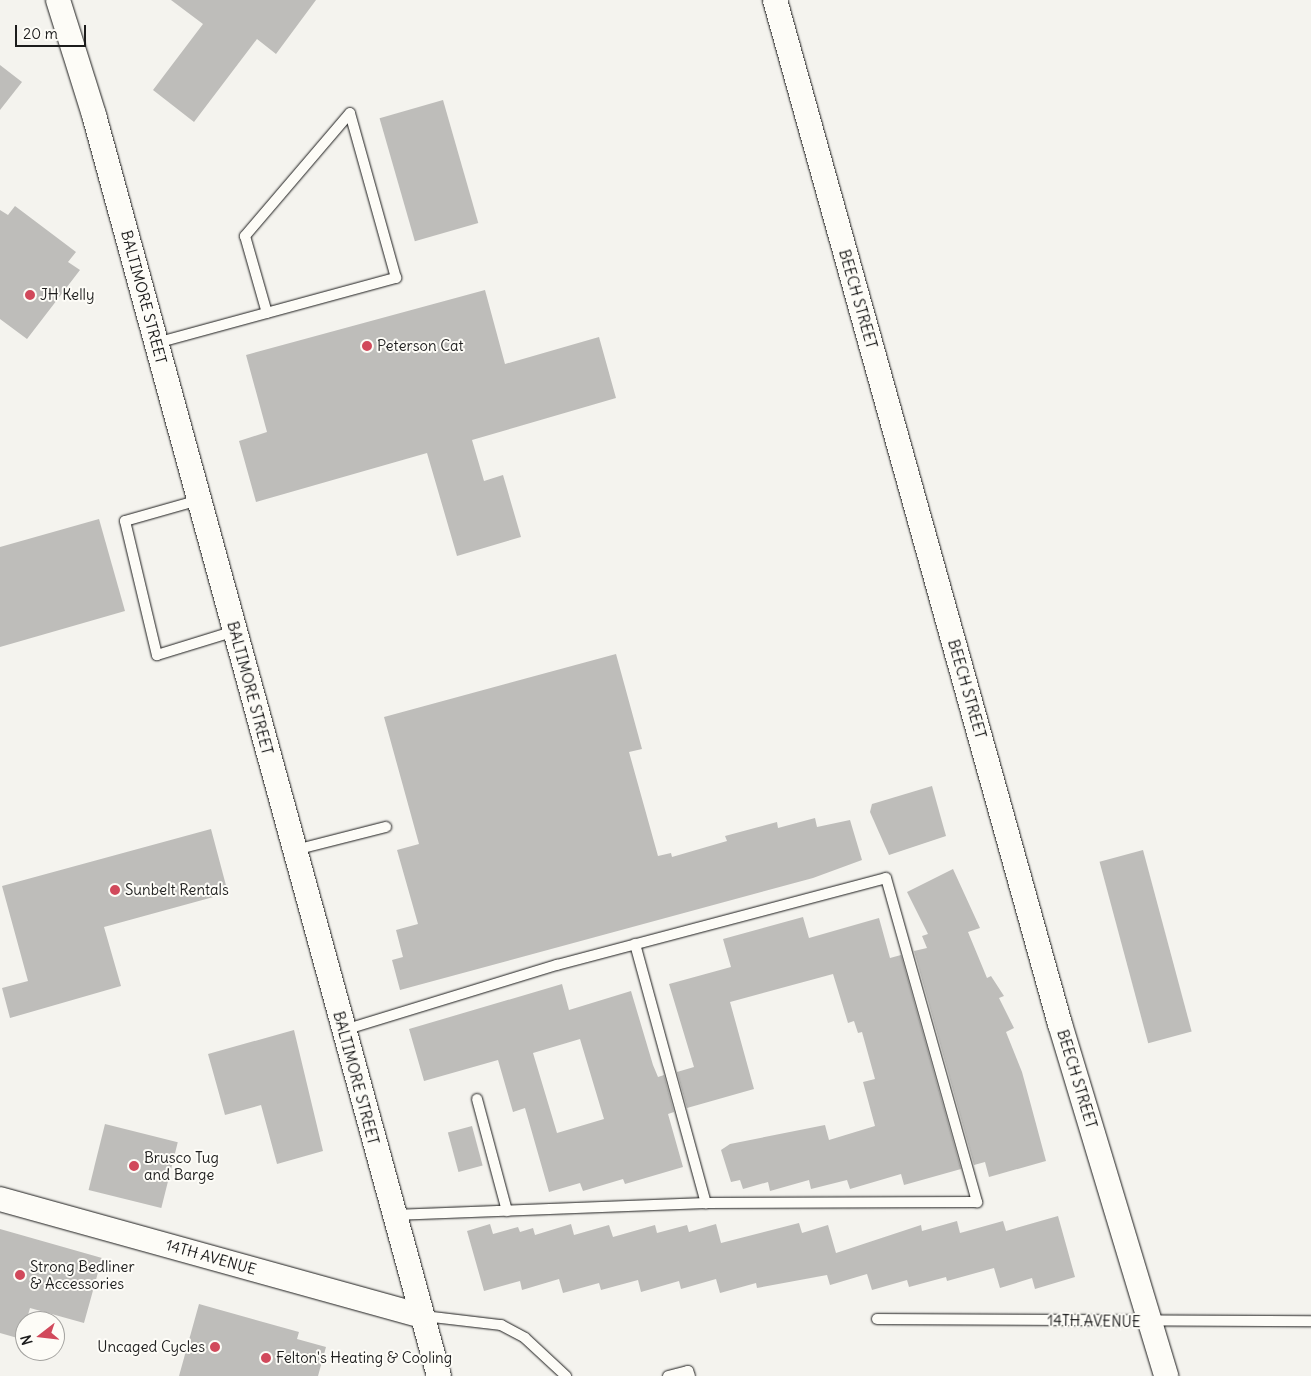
<!DOCTYPE html>
<style>
body{margin:0}
#map{position:relative;width:1311px;height:1376px;overflow:hidden;background:#f4f3ee;font-family:Delius,sans-serif}
div>[style]{position:absolute}
.building>*{inset:0;background:#bebdba;transform-origin:0 0}
.roads{filter:drop-shadow(0 0 1px #1c1c1c) drop-shadow(0 0 1px #1c1c1c)}
.service>*{height:10px;margin:-5px;padding:0 5px;transform-origin:5px;border-radius:5px;background:#fdfcf7}
.tertiary>*{height:24px;margin:-12px;padding:0 12px;transform-origin:12px;border-radius:12px;background:#fdfcf7}
.dots>*{width:14px;height:14px;translate:-50% -50%;box-sizing:border-box;border:2px solid #fdfcf7;border-radius:50%}
span{translate:-50% -50%;white-space:nowrap;text-align:center;line-height:1.15;-webkit-text-stroke:4px #fdfcf7;paint-order:stroke}
.poi-label{font-size:15px;color:#1c1c1c}
.left{translate:0 -50%;text-align:left}
.right{translate:-100% -50%;text-align:right}
.street-label{font-size:15px;color:#1c1c1c}
.north{position:absolute;left:15px;top:1311px;width:50px;height:50px;box-sizing:border-box;background:#fdfcf7;border:1px solid #a3a29f;border-radius:50%;rotate:254deg;font-size:14px;font-weight:700;line-height:20px;text-align:center;color:#1c1c1c}
.north::after{content:'';display:block;margin:auto;width:18px;height:22px;background:#d1495b;clip-path:polygon(50% 0,100% 100%,50% 72%,0 100%)}
.scale{position:absolute;left:15px;top:25px;width:71px;height:22px;box-sizing:border-box;border:2px solid #1c1c1c;border-top:0;padding-left:6px;font-size:15px;line-height:18px;white-space:nowrap;color:#1c1c1c;-webkit-text-stroke:4px #fdfcf7;paint-order:stroke}
</style>
<div id="map">
<div class="building">
<i style="clip-path:polygon(171px 0,316px 0,276px 54px,257px 39px,194px 122px,153px 90px,203px 24px)"></i>
<i style="clip-path:polygon(0 65px,22px 82px,0 110px)"></i>
<i style="left:443px;top:100px;width:128px;height:66px;rotate:74deg"></i>
<i style="clip-path:polygon(15px 206px,76px 252px,68px 262px,80px 270px,27px 339px,0 319px,0 210px,8px 215px)"></i>
<i style="clip-path:polygon(485px 290px,505px 364px,599px 337px,616px 398px,472px 440px,484px 481px,503px 475px,521px 537px,457px 556px,427px 453px,256px 502px,239px 441px,267px 432px,246px 355px)"></i>
<i style="clip-path:polygon(99px 519px,125px 611px,0 647px,0 547px)"></i>
<i style="clip-path:polygon(616px 654px,642px 749px,629px 752px,658px 856px,671px 853px,672px 857px,727px 841px,725px 836px,777px 822px,778px 828px,815px 818px,817px 827px,850px 820px,862px 860px,813px 878px,400px 990px,392px 960px,403px 957px,396px 930px,418px 924px,397px 850px,419px 844px,384px 717px)"></i>
<i style="clip-path:polygon(932px 786px,946px 836px,889px 855px,870px 812px,872px 804px)"></i>
<i style="clip-path:polygon(211px 829px,228px 893px,104px 927px,121px 986px,10px 1018px,2px 988px,28px 981px,2px 886px)"></i>
<i style="left:1143px;top:850px;width:188px;height:45px;rotate:75deg"></i>
<i style="clip-path:polygon(953px 869px,980px 928px,968px 932px,987px 978px,991px 976px,1004px 996px,999px 998px,1014px 1028px,1006px 1032px,1022px 1072px,1046px 1161px,989px 1177px,985px 1162px,974px 1165px,914px 951px,927px 948px,922px 936px,928px 934px,907px 892px)"></i>
<i style="clip-path:polygon(803px 917px,809px 938px,879px 918px,890px 958px,901px 955px,961px 1169px,904px 1185px,901px 1174px,850px 1189px,847px 1180px,811px 1189px,809px 1180px,770px 1191px,768px 1182px,743px 1189px,740px 1180px,731px 1182px,721px 1150px,730px 1144px,825px 1125px,829px 1140px,875px 1126px,863px 1082px,875px 1079px,862px 1032px,858px 1033px,854px 1021px,848px 1023px,833px 974px,730px 1002px,754px 1089px,687px 1108px,677px 1072px,694px 1067px,669px 984px,731px 967px,723px 939px)"></i>
<i style="clip-path:polygon(evenodd,562px 984px,569px 1010px,631px 991px,653px 1065px,658px 1077px,664px 1075px,674px 1112px,668px 1114px,683px 1167px,625px 1184px,623px 1179px,583px 1191px,580px 1183px,549px 1192px,525px 1108px,513px 1112px,498px 1060px,424px 1081px,409px 1029px,562px 984px,580px 1039px,604px 1119px,557px 1133px,533px 1053px,580px 1039px)"></i>
<i style="clip-path:polygon(294px 1030px,323px 1151px,277px 1164px,261px 1105px,225px 1115px,208px 1054px)"></i>
<i style="left:105px;top:1124px;width:75px;height:68px;rotate:14deg"></i>
<i style="left:472px;top:1126px;width:41px;height:25px;rotate:75deg"></i>
<i style="clip-path:polygon(1058px 1216px,1075px 1277px,1035px 1289px,1032px 1278px,1000px 1288px,994px 1268px,947px 1281px,946px 1277px,909px 1287px,907px 1280px,872px 1290px,867px 1274px,830px 1285px,827px 1275px,757px 1288px,756px 1283px,720px 1293px,716px 1279px,681px 1289px,679px 1281px,641px 1292px,638px 1280px,601px 1290px,599px 1283px,563px 1293px,559px 1279px,522px 1290px,520px 1281px,484px 1291px,467px 1231px,490px 1224px,493px 1234px,518px 1227px,520px 1232px,533px 1228px,535px 1235px,571px 1224px,574px 1235px,609px 1225px,613px 1237px,655px 1225px,657px 1233px,687px 1225px,689px 1232px,716px 1224px,721px 1243px,799px 1223px,802px 1233px,828px 1225px,836px 1253px,921px 1225px,922px 1231px,957px 1221px,960px 1233px,1003px 1221px,1006px 1231px)"></i>
<i style="clip-path:polygon(0 1229px,102px 1258px,84px 1323px,30px 1308px,21px 1339px,0 1333px)"></i>
<i style="clip-path:polygon(199px 1304px,299px 1332px,297px 1339px,326px 1347px,318px 1376px,179px 1376px)"></i>
</div>
<div class="roads">
<div class="service">
<i style="left:156px;top:343px;width:249px;rotate:-15.2deg"></i>
<i style="left:396px;top:278px;width:171px;rotate:-105.6deg"></i>
<i style="left:350px;top:113px;width:162px;rotate:130.5deg"></i>
<i style="left:245px;top:236px;width:80px;rotate:74.1deg"></i>
<i style="left:199px;top:500px;width:77px;rotate:164.2deg"></i>
<i style="left:125px;top:521px;width:138px;rotate:76.6deg"></i>
<i style="left:157px;top:655px;width:82px;rotate:-17.1deg"></i>
<i style="left:295px;top:850px;width:94px;rotate:-14.2deg"></i>
<i style="left:635px;top:944px;width:269px;rotate:74.7deg"></i>
<i style="left:344px;top:1030px;width:223px;rotate:-17deg"></i>
<i style="left:557px;top:965px;width:340px;rotate:-14.8deg"></i>
<i style="left:886px;top:878px;width:337px;rotate:74.3deg"></i>
<i style="left:977px;top:1202px;width:271px;rotate:179.8deg"></i>
<i style="left:706px;top:1203px;width:313px;rotate:177.8deg"></i>
<i style="left:477px;top:1099px;width:116px;rotate:75deg"></i>
<i style="left:424px;top:1316px;width:78px;rotate:6.7deg"></i>
<i style="left:501px;top:1325px;width:27px;rotate:28deg"></i>
<i style="left:525px;top:1338px;width:56px;rotate:42.8deg"></i>
<i style="left:877px;top:1319px;width:434px;rotate:0.3deg"></i>
<i style="left:668px;top:1376px;width:21px;rotate:-14deg"></i>
<i style="left:688px;top:1371px;width:5px;rotate:68deg"></i>
</div>
<div class="tertiary">
<i style="left:58px;top:0;width:121px;rotate:72.6deg"></i>
<i style="left:94px;top:115px;width:1307px;rotate:74.7deg"></i>
<i style="left:775px;top:0;width:1063px;rotate:74.45deg"></i>
<i style="left:1060px;top:1024px;width:368px;rotate:73.2deg"></i>
<i style="left:0;top:1199px;width:437px;rotate:15.5deg"></i>
</div>
</div>
<div class="dots">
<i style="left:30px;top:295px;background:#d1495b"></i>
<i style="left:367px;top:346px;background:#d1495b"></i>
<i style="left:115px;top:890px;background:#d1495b"></i>
<i style="left:134px;top:1166px;background:#d1495b"></i>
<i style="left:20px;top:1275px;background:#d1495b"></i>
<i style="left:215px;top:1347px;background:#d1495b"></i>
<i style="left:266px;top:1358px;background:#d1495b"></i>
</div>
<div class="poi-label">
<span class="left" style="left:40px;top:295px">JH Kelly</span>
<span class="left" style="left:377px;top:346px">Peterson Cat</span>
<span class="left" style="left:125px;top:890px">Sunbelt Rentals</span>
<span class="left" style="left:144px;top:1166px">Brusco Tug<br>and Barge</span>
<span class="left" style="left:30px;top:1275px">Strong Bedliner<br>&amp; Accessories</span>
<span class="right" style="left:205px;top:1347px">Uncaged Cycles</span>
<span class="left" style="left:276px;top:1358px">Felton's Heating &amp; Cooling</span>
</div>
<div class="street-label">
<span style="left:144px;top:297px;rotate:75deg">BALTIMORE STREET</span>
<span style="left:858px;top:299px;rotate:74deg">BEECH STREET</span>
<span style="left:250px;top:688px;rotate:75deg">BALTIMORE STREET</span>
<span style="left:967px;top:689px;rotate:74deg">BEECH STREET</span>
<span style="left:356px;top:1078px;rotate:75deg">BALTIMORE STREET</span>
<span style="left:1077px;top:1079px;rotate:73deg">BEECH STREET</span>
<span style="left:211px;top:1257px;rotate:16deg">14TH AVENUE</span>
<span style="left:1094px;top:1321px;rotate:1deg">14TH AVENUE</span>
</div>
<div class="north">N</div>
<div class="scale">20 m</div>
</div>
